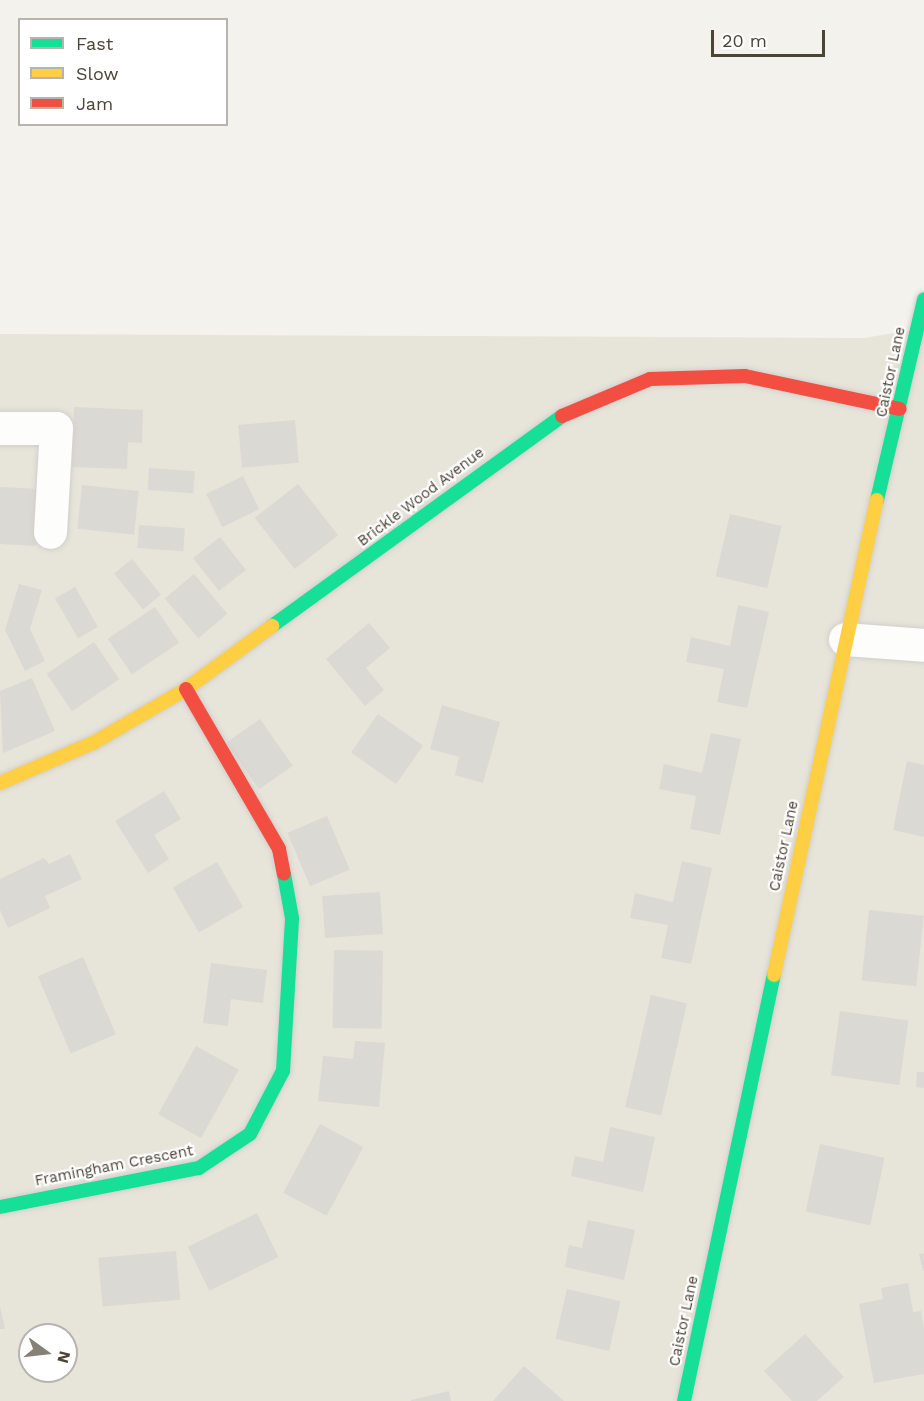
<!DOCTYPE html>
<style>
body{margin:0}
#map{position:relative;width:924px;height:1401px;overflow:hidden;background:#f3f2ed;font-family:"Work Sans",sans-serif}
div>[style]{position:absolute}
.residential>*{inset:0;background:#e7e4da}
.building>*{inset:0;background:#dbd9d3;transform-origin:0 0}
.roads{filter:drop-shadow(0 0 2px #d1cfca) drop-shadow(0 0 2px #d1cfca)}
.street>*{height:33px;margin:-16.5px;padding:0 16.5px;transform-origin:16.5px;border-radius:16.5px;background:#fdfdfc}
.fast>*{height:14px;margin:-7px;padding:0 7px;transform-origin:7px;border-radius:7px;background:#16e098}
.slow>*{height:14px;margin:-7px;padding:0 7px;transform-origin:7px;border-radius:7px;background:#ffcf43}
.jam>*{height:14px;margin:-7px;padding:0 7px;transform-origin:7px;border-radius:7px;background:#f24e42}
span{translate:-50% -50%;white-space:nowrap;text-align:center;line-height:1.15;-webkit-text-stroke:4.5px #fff;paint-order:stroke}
.street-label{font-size:15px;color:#4b4437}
.legend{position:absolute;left:18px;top:18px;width:210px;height:108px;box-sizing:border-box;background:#fff;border:2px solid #b7b4af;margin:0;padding:8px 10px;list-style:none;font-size:18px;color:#4b4437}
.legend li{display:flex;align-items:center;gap:12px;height:30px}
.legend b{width:30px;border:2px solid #b7b4af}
.north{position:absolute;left:18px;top:1323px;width:60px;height:60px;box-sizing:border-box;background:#fff;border:2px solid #b7b4af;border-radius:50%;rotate:105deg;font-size:16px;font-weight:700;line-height:24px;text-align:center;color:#4b4437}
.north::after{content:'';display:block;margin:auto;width:21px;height:27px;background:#868177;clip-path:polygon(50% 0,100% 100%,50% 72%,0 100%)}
.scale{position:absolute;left:711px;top:30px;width:114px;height:27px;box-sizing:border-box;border:3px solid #4b4437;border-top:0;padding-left:8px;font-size:18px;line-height:21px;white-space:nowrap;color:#4b4437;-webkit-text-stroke:4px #fff;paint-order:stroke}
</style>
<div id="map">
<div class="residential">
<i style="clip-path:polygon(evenodd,924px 328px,924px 1401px,0 1401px,0 334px,864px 338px,924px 328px,30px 1335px,66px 1335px,66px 1371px,30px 1371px,30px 1335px)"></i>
</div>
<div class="building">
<i style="clip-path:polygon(74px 407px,143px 410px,142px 443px,128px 442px,127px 469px,72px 467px)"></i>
<i style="left:295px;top:420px;width:43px;height:57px;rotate:85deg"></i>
<i style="left:149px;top:468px;width:46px;height:22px;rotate:4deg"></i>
<i style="left:243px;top:476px;width:37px;height:41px;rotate:64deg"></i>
<i style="left:298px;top:484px;width:65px;height:55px;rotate:52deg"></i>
<i style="left:82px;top:485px;width:57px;height:44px;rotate:6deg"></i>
<i style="left:0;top:487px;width:39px;height:57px;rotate:3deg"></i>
<i style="left:730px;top:514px;width:53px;height:64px;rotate:13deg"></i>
<i style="left:139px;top:525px;width:46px;height:23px;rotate:4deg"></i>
<i style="left:220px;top:537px;width:42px;height:34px;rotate:52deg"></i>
<i style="left:132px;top:559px;width:46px;height:23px;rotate:51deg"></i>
<i style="left:194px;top:574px;width:52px;height:38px;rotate:50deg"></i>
<i style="clip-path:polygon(19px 584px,42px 590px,30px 629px,45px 661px,25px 671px,5px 630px)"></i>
<i style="left:75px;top:587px;width:46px;height:23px;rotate:60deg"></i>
<i style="clip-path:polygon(738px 605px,769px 612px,747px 708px,717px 702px,724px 669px,686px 662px,691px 637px,730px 646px)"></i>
<i style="left:155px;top:607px;width:43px;height:57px;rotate:56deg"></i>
<i style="clip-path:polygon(369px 623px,390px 648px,366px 668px,384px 690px,365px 706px,326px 659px)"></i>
<i style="left:94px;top:642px;width:45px;height:57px;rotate:56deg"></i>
<i style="clip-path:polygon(32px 678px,55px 731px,3px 753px,0 691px)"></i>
<i style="clip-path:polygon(442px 705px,500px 722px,483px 783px,455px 775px,459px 757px,430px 749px)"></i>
<i style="left:378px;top:714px;width:55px;height:47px;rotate:35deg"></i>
<i style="left:260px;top:719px;width:57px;height:41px;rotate:55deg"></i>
<i style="clip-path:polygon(711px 733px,741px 739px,720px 835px,690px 829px,696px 796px,659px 789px,664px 764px,702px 773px)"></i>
<i style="clip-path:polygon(907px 761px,924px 765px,924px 837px,893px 830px)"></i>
<i style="clip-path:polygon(164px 791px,181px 819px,154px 835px,169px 859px,148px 873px,115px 821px)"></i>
<i style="left:327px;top:816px;width:58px;height:43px;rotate:67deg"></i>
<i style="clip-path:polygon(70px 854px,82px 879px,45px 896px,50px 908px,8px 928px,0 910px,0 879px,44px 858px,49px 864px)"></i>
<i style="clip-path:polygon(682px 861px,712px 868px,691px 964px,661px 958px,668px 925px,630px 918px,635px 893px,673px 902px)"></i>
<i style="left:217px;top:862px;width:52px;height:51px;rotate:60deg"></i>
<i style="left:380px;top:892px;width:42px;height:58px;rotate:86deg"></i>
<i style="left:869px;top:910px;width:55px;height:71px;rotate:6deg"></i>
<i style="left:334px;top:950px;width:49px;height:78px;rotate:1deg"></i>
<i style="left:83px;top:957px;width:84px;height:49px;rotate:67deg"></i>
<i style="clip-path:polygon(211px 963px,267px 970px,263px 1003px,231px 999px,228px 1026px,203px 1023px)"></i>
<i style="left:651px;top:995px;width:37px;height:115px;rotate:13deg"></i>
<i style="left:840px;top:1011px;width:69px;height:65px;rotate:8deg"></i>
<i style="clip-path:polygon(355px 1041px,385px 1043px,379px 1107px,318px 1101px,323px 1056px,353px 1059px)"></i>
<i style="left:196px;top:1046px;width:49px;height:78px;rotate:29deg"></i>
<i style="clip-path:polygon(917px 1072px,924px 1072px,924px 1088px,916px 1087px)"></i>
<i style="left:320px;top:1124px;width:49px;height:78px;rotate:28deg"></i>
<i style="clip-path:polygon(610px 1127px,655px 1137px,643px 1192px,571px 1176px,575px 1156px,603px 1162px)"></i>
<i style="left:820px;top:1144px;width:66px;height:69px;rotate:12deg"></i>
<i style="left:257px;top:1213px;width:49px;height:77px;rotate:64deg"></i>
<i style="clip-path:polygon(588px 1220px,635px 1230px,624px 1280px,565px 1267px,569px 1245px,582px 1248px)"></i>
<i style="left:176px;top:1251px;width:49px;height:78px;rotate:85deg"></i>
<i style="clip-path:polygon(924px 1253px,924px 1271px,923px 1271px,919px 1254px)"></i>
<i style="clip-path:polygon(908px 1283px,913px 1312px,921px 1311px,924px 1329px,924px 1374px,874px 1383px,859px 1304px,883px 1299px,881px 1288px)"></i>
<i style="left:567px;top:1289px;width:55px;height:51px;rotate:13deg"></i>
<i style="clip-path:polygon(0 1306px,5px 1329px,0 1329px)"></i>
<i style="clip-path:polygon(805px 1334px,844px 1377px,817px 1401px,792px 1401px,764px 1371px)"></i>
<i style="clip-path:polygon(524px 1366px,564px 1401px,493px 1401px)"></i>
<i style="clip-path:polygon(449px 1391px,451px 1401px,411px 1401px,411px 1400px)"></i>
</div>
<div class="roads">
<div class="street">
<i style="left:0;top:428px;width:56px"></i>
<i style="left:56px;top:428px;width:104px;rotate:93.3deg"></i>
<i style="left:845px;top:639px;width:79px;rotate:4.3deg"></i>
</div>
<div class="fast">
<i style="left:877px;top:500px;width:206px;rotate:-76.8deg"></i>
<i style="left:272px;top:626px;width:358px;rotate:-35.9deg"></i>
<i style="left:0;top:1207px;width:203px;rotate:-11.1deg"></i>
<i style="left:199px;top:1168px;width:61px;rotate:-33.7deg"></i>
<i style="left:250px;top:1134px;width:71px;rotate:-62.4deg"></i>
<i style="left:283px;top:1071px;width:153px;rotate:-86.6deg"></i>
<i style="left:292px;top:918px;width:45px;rotate:-100.3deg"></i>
<i style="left:684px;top:1401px;width:435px;rotate:-78.1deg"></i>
</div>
<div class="slow">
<i style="left:0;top:783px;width:103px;rotate:-23.3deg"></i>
<i style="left:95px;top:742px;width:105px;rotate:-30.2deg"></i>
<i style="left:186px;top:689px;width:107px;rotate:-36.2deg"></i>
<i style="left:774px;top:975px;width:486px;rotate:-77.8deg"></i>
</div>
<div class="jam">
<i style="left:562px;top:416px;width:95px;rotate:-22.8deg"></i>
<i style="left:650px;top:379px;width:95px;rotate:-1.8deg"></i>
<i style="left:745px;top:376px;width:158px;rotate:12deg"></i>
<i style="left:186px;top:689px;width:185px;rotate:59.8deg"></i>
<i style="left:279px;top:849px;width:25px;rotate:79deg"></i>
</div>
</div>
<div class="street-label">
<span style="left:891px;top:372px;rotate:-78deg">Caistor Lane</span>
<span style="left:421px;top:497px;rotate:-37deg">Brickle Wood Avenue</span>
<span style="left:784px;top:846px;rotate:-78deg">Caistor Lane</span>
<span style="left:114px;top:1166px;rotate:-11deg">Framingham Crescent</span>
<span style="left:684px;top:1321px;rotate:-78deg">Caistor Lane</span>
</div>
<ul class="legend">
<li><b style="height:8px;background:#16e098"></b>Fast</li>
<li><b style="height:8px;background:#ffcf43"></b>Slow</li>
<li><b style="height:8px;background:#f24e42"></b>Jam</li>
</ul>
<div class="north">N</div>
<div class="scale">20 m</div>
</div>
